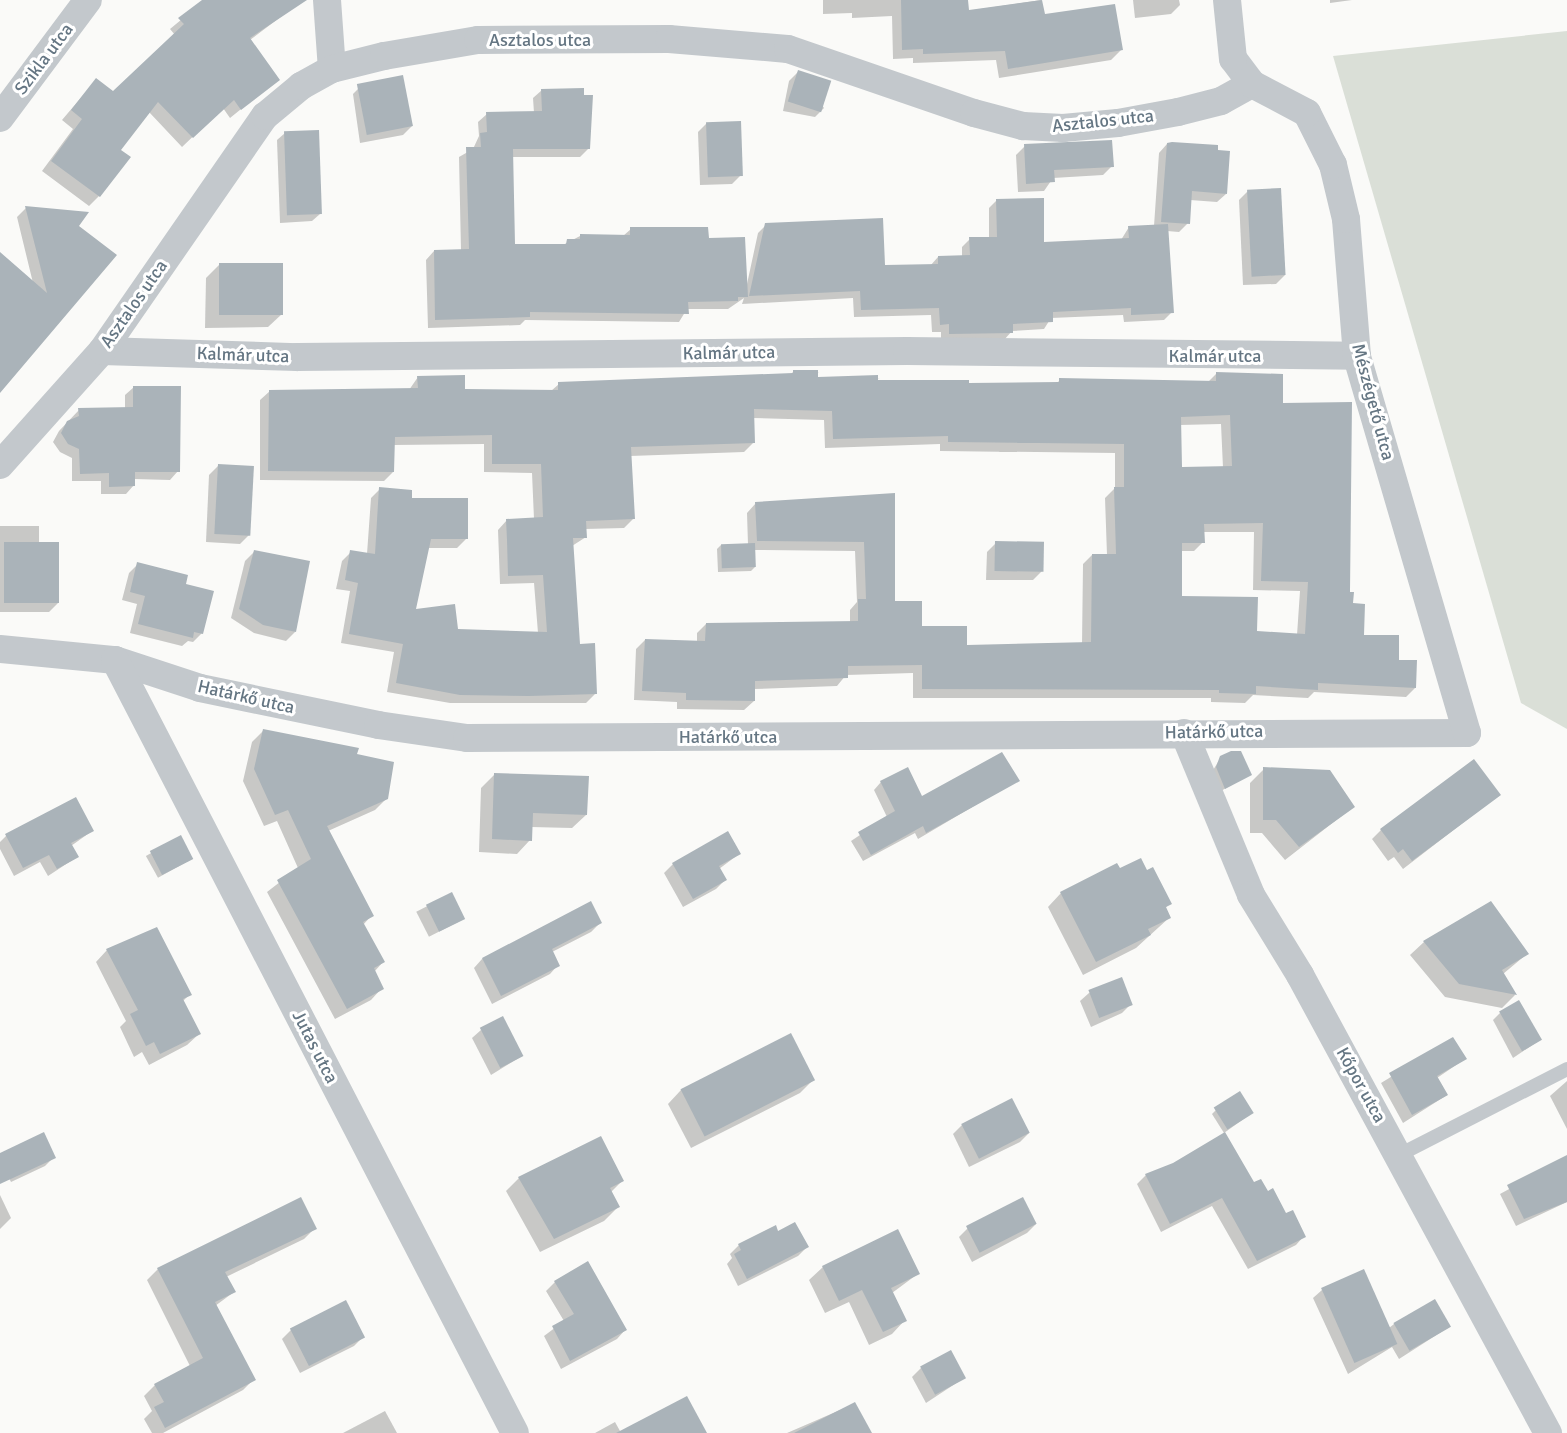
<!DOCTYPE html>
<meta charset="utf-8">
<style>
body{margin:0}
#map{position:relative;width:1567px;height:1433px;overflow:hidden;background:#fafaf8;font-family:Signika,sans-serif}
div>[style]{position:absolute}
.green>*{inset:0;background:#dadfd7}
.shadow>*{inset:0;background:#0003;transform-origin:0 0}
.building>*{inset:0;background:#aab3b9;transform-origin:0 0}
.lane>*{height:14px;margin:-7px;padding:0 7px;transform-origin:7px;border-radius:7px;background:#c3c8cc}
.street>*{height:28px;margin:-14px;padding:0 14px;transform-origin:14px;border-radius:14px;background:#c3c8cc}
span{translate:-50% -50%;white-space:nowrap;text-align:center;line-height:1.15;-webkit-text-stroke:6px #fff;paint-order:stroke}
.street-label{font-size:18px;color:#657683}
</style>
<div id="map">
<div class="green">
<i style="clip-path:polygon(1567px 31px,1567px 729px,1521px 703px,1333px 56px)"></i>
</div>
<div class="shadow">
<i style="clip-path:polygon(205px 0,303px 0,250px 40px,278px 79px,230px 118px,223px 108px,182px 147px,149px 112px,119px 150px,99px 196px,89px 206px,42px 171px,73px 129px,62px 120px,96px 80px,113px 93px,175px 35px,170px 29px)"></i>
<i style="clip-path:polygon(823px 0,967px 0,967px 11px,1041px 0,1043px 16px,1121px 50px,1111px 60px,999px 78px,996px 60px,913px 63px,913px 58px,893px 59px,892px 16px,852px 18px,852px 13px,823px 14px)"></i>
<i style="clip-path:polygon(1133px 0,1179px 0,1180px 5px,1171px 14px,1135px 18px)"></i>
<i style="clip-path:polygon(1330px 0,1352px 0,1330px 3px)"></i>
<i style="clip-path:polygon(798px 72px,824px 108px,815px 117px,783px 111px,789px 81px)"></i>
<i style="clip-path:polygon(362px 85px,412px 126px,403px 135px,360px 143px,353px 94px)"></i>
<i style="clip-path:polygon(542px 90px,589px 148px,580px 157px,511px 157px,513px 246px,561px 246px,580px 236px,623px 236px,631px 229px,707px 239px,747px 284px,758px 233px,766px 225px,884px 267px,930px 266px,938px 257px,962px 257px,962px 247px,970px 239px,989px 239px,989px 208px,997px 200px,1043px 244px,1121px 240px,1129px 227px,1154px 226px,1159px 153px,1167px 144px,1226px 194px,1217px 202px,1190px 200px,1188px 223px,1179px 232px,1167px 231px,1172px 312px,1164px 320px,1124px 322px,1123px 315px,1051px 318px,1044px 329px,1012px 331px,1004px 340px,941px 341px,941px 332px,932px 332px,931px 315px,854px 317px,853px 298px,742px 304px,744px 298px,728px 309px,687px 309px,679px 322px,525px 320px,520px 325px,428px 328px,426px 260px,434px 251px,461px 251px,459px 157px,473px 149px,479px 136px,478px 122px,487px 114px,534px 113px,533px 98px)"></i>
<i style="clip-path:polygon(707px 123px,741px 175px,732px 184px,700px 185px,698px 132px)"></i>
<i style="clip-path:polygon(285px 133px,320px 214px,312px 221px,280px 223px,277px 140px)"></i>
<i style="clip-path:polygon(1025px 146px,1112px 166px,1103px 175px,1053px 178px,1044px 191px,1018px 192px,1016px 155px)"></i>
<i style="clip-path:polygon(1248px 191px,1285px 275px,1276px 284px,1243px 285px,1239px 200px)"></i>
<i style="clip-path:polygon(26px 208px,76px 226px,115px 255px,0 391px,0 259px,33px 283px,17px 217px)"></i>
<i style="clip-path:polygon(219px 265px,282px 314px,268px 327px,205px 328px,206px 278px)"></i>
<i style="clip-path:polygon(evenodd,794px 371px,817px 378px,967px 384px,1056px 384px,1060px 380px,1207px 383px,1216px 374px,1282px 405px,1363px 636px,1397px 661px,1415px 688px,1406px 697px,1314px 692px,1308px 698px,1253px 695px,1245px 703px,1211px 702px,1211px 698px,913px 698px,913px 673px,846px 675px,837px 686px,754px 689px,754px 701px,744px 710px,677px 709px,677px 702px,634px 700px,636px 649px,645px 640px,697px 642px,697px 633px,706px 624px,850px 623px,850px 610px,857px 602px,855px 551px,754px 550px,755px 567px,751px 571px,718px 572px,717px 549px,721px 545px,748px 545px,747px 513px,756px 503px,894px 495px,893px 603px,920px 628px,966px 647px,1082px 644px,1083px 564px,1092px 555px,1107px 555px,1105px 498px,1115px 488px,1115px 453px,940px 451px,940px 444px,825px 448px,824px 420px,753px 418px,753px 443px,744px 452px,630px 456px,633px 519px,624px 528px,585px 529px,586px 537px,572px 546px,578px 645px,595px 694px,586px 703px,450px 703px,387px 692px,394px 652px,341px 643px,350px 591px,336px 589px,342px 561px,351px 552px,367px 554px,371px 498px,380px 489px,410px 500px,466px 539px,457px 548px,428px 548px,414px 611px,457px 631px,538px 633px,534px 583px,500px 584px,498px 530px,507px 520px,534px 519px,532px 473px,484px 472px,484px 444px,394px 445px,393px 472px,384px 481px,260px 480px,260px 400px,270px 391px,409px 390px,418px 377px,463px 390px,551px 391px,559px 384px,790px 375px,794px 371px,1221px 424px,1223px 468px,1180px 469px,1180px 425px,1221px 424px,794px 371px,1203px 532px,1254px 532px,1253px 590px,1300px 591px,1297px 635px,1256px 632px,1181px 597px,1181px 551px,1194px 551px,1203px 542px,1203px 532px)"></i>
<i style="clip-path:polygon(134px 387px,178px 471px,170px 480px,134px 479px,134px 485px,126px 494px,101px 494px,101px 481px,72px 481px,72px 458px,60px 452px,53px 442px,59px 431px,79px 410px,125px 409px,125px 395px)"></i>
<i style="clip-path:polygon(218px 466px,249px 535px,240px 544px,206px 542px,209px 475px)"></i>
<i style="clip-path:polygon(0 526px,39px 526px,39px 544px,58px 603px,49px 612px,0 612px)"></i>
<i style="clip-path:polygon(996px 543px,1042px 571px,1033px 580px,986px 580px,987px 552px)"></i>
<i style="clip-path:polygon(254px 552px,295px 632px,286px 641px,254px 633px,231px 618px,245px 561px)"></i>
<i style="clip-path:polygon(138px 564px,184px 585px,202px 633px,193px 642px,188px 641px,182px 646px,130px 633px,137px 604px,122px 600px,129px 573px)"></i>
<i style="clip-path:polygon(263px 731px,355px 755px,387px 798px,375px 810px,328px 831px,372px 915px,363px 925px,383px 962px,374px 972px,382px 988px,371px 1000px,335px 1019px,267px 892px,298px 868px,277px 821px,264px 826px,243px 781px,252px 742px)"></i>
<i style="clip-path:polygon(1221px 757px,1250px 774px,1221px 791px,1212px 772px)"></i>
<i style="clip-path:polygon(1264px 769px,1353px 807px,1285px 860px,1262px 833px,1250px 833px,1250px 783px)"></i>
<i style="clip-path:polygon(495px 774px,586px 815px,572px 828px,531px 827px,530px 840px,517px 854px,479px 852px,481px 788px)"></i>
<i style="clip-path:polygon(1018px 780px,918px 839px,915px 833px,863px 861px,851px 841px,887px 817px,874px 790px,881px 782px,922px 798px)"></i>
<i style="clip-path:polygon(1499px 795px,1403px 869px,1394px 857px,1388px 861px,1372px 839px,1381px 830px)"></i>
<i style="clip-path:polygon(92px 831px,71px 846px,77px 857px,48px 876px,40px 862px,14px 876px,0 849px,0 842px,6px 836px)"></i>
<i style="left:180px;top:837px;width:25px;height:39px;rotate:61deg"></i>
<i style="clip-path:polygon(739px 854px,719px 869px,725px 880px,716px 889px,683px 907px,664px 873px,673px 864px)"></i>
<i style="clip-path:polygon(1119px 871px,1146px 872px,1170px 903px,1165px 908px,1170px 917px,1136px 948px,1083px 975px,1048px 907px,1061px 893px)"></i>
<i style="left:451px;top:894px;width:28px;height:39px;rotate:63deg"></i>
<i style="clip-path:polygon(590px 903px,600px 923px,591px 932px,552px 952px,558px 965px,550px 974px,492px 1004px,474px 968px,482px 959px)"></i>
<i style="clip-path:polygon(1424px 942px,1527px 954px,1503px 974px,1515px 995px,1502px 1008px,1445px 997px,1410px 955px)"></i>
<i style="clip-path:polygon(107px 950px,190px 994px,183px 1001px,199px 1034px,187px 1045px,149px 1065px,142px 1052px,134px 1057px,120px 1027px,126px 1021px,96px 962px)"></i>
<i style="clip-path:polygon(1121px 979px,1131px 1004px,1122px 1013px,1091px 1027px,1080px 1001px,1089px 993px)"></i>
<i style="clip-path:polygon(1500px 1013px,1540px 1040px,1513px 1058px,1493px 1020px)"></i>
<i style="clip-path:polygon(481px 1030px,522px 1056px,491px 1075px,472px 1038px)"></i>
<i style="clip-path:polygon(1453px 1039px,1465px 1059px,1437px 1078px,1447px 1095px,1403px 1123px,1381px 1083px)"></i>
<i style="clip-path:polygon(813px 1080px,800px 1093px,691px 1148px,668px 1104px,681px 1090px)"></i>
<i style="clip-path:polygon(1567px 1081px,1567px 1129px,1550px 1096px)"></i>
<i style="clip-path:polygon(1216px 1110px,1252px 1113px,1224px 1133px,1212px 1114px)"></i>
<i style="clip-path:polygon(962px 1125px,1029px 1133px,1020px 1142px,969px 1167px,953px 1134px)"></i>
<i style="clip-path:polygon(54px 1157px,45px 1166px,11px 1182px,0 1160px)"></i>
<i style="clip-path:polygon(1567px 1157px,1567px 1202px,1516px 1226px,1500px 1194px)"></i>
<i style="clip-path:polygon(1146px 1175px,1254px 1184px,1267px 1193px,1304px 1236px,1296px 1245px,1248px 1269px,1212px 1206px,1161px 1232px,1137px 1184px)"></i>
<i style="clip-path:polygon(519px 1178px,622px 1181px,611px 1192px,618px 1207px,604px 1221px,540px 1252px,506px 1191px)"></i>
<i style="clip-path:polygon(0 1195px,11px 1218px,0 1229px)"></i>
<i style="clip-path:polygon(1036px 1224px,1027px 1233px,972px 1262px,959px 1237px,968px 1228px)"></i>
<i style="clip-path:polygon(315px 1228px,304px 1239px,226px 1277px,234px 1292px,215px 1306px,254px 1379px,243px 1390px,163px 1433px,152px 1433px,144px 1419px,152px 1411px,144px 1396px,155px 1385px,190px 1366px,147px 1280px,158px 1269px)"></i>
<i style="clip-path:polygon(778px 1233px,807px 1247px,798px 1256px,738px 1286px,727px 1264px,732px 1258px,730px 1254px,739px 1245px)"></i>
<i style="clip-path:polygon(823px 1267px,919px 1273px,892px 1293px,905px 1320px,892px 1334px,869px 1345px,849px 1302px,825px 1313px,809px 1280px)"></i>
<i style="clip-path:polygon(555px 1282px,625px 1330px,617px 1339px,561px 1369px,544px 1336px,564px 1321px,546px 1291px)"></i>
<i style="clip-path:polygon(1322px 1290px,1389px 1328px,1394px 1324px,1449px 1327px,1399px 1359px,1392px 1347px,1348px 1374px,1313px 1298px)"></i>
<i style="clip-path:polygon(291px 1330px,363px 1337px,354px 1346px,300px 1373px,282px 1339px)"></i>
<i style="clip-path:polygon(921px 1368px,964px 1378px,926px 1403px,912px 1377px)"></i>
<i style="clip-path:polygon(854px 1404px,870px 1433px,787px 1433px)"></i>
<i style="clip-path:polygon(385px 1411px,397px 1433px,343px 1433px)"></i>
<i style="clip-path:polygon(615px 1422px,620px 1431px,685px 1433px,595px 1433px)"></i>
</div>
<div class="building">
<i style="clip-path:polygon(202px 0,307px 0,250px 38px,280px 80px,241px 110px,234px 100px,193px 138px,158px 102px,121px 150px,131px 157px,100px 197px,51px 161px,82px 119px,71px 110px,96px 78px,113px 91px,184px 24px,178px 18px)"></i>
<i style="clip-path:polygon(901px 0,968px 0,969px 10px,1042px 0,1045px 14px,1115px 4px,1123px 50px,1008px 69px,1005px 51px,923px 54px,923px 49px,902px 50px)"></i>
<i style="left:798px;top:70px;width:35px;height:33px;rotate:18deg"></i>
<i style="left:403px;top:75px;width:52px;height:47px;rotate:79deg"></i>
<i style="clip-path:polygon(584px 88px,584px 95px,593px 95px,590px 149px,513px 149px,515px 244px,566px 244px,567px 239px,580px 239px,580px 234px,630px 235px,630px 227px,708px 227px,709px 238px,745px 237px,748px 297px,738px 297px,738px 301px,688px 302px,689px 314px,530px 312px,530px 317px,435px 320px,434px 250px,469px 249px,466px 147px,481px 147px,480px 133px,487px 132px,486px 112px,542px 111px,541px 89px)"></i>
<i style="left:741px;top:121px;width:55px;height:35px;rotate:88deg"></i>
<i style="left:319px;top:130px;width:84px;height:35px;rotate:88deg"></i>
<i style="clip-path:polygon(1112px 140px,1114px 167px,1054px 170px,1055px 182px,1026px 184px,1024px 144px)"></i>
<i style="clip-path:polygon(1172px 142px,1218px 145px,1218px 150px,1230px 151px,1227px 194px,1192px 191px,1190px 224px,1161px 222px,1167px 143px)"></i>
<i style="left:1281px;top:188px;width:87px;height:34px;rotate:87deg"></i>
<i style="clip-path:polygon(1044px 198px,1044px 242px,1129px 238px,1128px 226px,1168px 224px,1174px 313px,1131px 315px,1131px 308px,1053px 312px,1053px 322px,1013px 324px,1013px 333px,949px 334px,949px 324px,940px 325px,939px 308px,861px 310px,860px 291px,749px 296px,765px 223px,883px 218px,885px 265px,938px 264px,938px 256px,970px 255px,969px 237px,997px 237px,996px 199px)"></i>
<i style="clip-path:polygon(25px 206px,89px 212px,79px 226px,117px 255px,0 393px,0 252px,47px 293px)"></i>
<i style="left:219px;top:263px;width:64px;height:52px"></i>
<i style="clip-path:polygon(evenodd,793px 370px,818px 370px,818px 377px,878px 375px,878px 380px,969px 380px,969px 383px,1059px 382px,1059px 378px,1216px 381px,1216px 372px,1283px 374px,1283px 403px,1352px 402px,1350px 592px,1354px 592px,1353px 603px,1365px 604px,1364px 635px,1399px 635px,1399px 660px,1417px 660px,1416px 688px,1318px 683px,1318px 690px,1256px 686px,1256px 694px,1219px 693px,1219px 690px,922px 689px,922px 665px,848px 666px,848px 678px,755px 681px,755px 701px,686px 700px,686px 693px,642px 691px,645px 639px,705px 641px,706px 623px,858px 621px,858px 599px,866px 599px,864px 542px,757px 541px,755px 502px,895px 493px,895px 601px,922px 601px,922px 626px,967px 626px,967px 645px,1091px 642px,1092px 554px,1116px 554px,1114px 487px,1124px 487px,1124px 444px,948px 442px,948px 436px,833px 439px,832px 411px,754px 409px,755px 443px,631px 447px,635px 519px,586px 521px,587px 538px,573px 538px,580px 644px,595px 643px,597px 694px,529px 696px,460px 695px,396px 683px,403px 644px,349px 634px,358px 583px,345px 580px,350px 550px,375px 554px,379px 487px,412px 490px,412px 498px,468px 498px,468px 539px,431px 539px,416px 609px,455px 604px,458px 629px,547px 632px,543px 575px,508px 576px,507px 540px,506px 519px,543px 517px,541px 464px,492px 464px,492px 435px,395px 437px,394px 472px,268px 471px,269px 390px,418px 388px,417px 376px,465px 375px,465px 389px,558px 390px,558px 382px,793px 373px,793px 370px,1230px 415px,1232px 466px,1182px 467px,1181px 417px,1230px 415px,793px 370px,1263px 523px,1261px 581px,1308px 582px,1305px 634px,1257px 631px,1258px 597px,1182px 596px,1182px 543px,1205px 543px,1204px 524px,1263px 523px)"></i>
<i style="clip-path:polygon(133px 386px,181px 386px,180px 472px,135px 472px,135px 486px,109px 487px,109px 473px,80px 474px,79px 449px,68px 444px,61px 433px,67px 421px,79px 416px,78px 408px,133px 407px)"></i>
<i style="left:218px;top:464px;width:36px;height:70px;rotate:3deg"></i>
<i style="left:995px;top:541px;width:49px;height:30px;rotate:1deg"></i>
<i style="left:4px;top:542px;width:55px;height:61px"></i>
<i style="left:755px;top:543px;width:24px;height:34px;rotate:88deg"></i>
<i style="clip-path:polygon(254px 550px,310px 561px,296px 632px,263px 625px,239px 609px)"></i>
<i style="clip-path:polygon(137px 562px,188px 575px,186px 584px,214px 591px,203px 634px,194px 632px,193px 638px,138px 624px,145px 596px,130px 592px)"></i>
<i style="clip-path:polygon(263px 729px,359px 748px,357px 754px,394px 762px,388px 799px,327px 826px,374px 916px,363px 922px,385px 962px,374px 968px,384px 989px,347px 1009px,277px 880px,311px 859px,288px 810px,275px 815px,254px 769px)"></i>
<i style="clip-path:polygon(1231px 751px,1241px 751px,1252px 775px,1225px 789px,1216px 767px,1220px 756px)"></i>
<i style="clip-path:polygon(1002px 752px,1020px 781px,926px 833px,923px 826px,871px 855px,858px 832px,895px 811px,880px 781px,908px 767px,922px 796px)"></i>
<i style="clip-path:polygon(1474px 759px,1501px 795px,1412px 861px,1403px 849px,1398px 853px,1380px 829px)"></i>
<i style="clip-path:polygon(1263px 767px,1330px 770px,1355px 807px,1299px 847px,1276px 820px,1263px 820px)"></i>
<i style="clip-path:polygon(494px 773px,589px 776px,587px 815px,533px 813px,532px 841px,492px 839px)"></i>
<i style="clip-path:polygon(76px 797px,94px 831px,71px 843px,79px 857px,57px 869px,49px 855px,23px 868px,5px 834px)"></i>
<i style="clip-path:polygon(728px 831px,741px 854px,719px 866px,727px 880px,693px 899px,672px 863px)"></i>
<i style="left:181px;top:835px;width:27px;height:35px;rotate:63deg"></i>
<i style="clip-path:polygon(1141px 858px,1147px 870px,1153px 867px,1172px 904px,1166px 907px,1171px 918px,1148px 929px,1151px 935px,1096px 962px,1060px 892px,1117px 863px,1120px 868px)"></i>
<i style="left:452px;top:892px;width:30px;height:29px;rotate:64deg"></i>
<i style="clip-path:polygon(591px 901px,602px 923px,552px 949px,560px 966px,501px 996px,482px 958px)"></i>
<i style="clip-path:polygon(1491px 901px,1529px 954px,1502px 970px,1517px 995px,1459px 984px,1423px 941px)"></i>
<i style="clip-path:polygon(157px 927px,192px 995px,183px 999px,201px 1034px,160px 1054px,154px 1042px,146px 1046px,130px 1014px,138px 1010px,106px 949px)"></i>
<i style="left:1122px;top:977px;width:30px;height:36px;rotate:69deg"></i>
<i style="left:1519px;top:1000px;width:46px;height:23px;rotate:60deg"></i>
<i style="left:503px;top:1016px;width:45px;height:26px;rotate:63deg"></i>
<i style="left:791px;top:1033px;width:53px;height:124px;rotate:63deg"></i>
<i style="clip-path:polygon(1453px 1037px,1467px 1059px,1437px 1076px,1448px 1095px,1412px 1115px,1389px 1073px)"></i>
<i style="left:1240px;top:1091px;width:26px;height:31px;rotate:58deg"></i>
<i style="left:1012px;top:1098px;width:39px;height:57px;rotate:63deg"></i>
<i style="clip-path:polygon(44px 1132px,56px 1158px,0 1184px,0 1153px)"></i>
<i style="clip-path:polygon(1225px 1132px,1254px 1182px,1261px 1179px,1268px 1191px,1273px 1188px,1286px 1213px,1293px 1210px,1306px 1237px,1257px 1261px,1222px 1198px,1170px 1224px,1145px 1174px,1173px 1163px)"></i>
<i style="clip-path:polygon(601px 1136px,624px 1181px,610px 1188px,620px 1207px,554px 1239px,518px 1177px)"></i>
<i style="clip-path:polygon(1567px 1155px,1567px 1202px,1524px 1219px,1507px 1185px)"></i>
<i style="clip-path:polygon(301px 1197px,317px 1229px,225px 1272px,236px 1292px,215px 1302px,256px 1380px,165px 1428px,154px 1407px,164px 1402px,154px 1384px,203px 1358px,157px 1268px)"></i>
<i style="left:1023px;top:1197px;width:30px;height:64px;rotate:63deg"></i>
<i style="clip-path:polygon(795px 1222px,809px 1247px,747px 1279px,734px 1254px,741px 1250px,738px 1244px,776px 1225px,778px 1231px)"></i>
<i style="clip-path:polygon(898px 1229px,920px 1274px,891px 1288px,907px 1321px,883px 1332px,862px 1290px,839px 1301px,822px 1266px)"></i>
<i style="clip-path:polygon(588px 1261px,627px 1330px,570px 1361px,552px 1326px,574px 1314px,554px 1281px)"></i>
<i style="left:1364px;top:1269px;width:82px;height:47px;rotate:66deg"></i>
<i style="left:1435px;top:1299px;width:32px;height:48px;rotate:60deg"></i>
<i style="left:346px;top:1300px;width:42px;height:63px;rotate:63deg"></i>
<i style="left:951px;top:1350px;width:32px;height:35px;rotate:62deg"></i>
<i style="clip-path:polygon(687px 1396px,707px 1433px,616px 1433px)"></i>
<i style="clip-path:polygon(855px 1402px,872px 1433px,794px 1433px)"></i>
</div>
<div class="lane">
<i style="left:1399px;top:1155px;width:189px;rotate:-27.1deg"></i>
</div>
<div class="street">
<i style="left:327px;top:0;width:69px;rotate:85.9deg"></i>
<i style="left:0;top:118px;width:147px;rotate:-53.3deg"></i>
<i style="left:102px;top:351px;width:195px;rotate:1.8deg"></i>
<i style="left:297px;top:357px;width:610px;rotate:-0.56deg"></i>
<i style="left:907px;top:351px;width:450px;rotate:0.6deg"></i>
<i style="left:0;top:465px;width:153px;rotate:-48.2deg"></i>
<i style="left:102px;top:351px;width:286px;rotate:-55.3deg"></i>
<i style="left:265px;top:116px;width:47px;rotate:-39.8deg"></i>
<i style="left:301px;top:86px;width:35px;rotate:-29deg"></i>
<i style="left:332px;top:69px;width:54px;rotate:-14deg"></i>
<i style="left:384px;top:56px;width:95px;rotate:-9.7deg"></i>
<i style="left:478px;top:40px;width:191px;rotate:-0.3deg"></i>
<i style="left:669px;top:39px;width:119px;rotate:4.8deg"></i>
<i style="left:788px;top:49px;width:197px;rotate:19deg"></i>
<i style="left:974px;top:113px;width:51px;rotate:14.9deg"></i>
<i style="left:1023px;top:126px;width:40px;rotate:2.9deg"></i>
<i style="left:1063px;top:128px;width:55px;rotate:-5.2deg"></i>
<i style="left:1118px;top:123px;width:61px;rotate:-10.4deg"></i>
<i style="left:1178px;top:112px;width:44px;rotate:-14.3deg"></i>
<i style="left:1221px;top:101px;width:35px;rotate:-29deg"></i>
<i style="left:0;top:649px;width:116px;rotate:5.5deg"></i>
<i style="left:115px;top:660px;width:89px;rotate:18.2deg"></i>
<i style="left:200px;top:688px;width:182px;rotate:11.7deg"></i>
<i style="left:378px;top:725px;width:90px;rotate:8.3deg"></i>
<i style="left:467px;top:738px;width:1000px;rotate:-0.29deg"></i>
<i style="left:1467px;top:733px;width:393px;rotate:-106.3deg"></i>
<i style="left:1357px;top:356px;width:137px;rotate:-94.6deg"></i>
<i style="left:1346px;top:219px;width:56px;rotate:-103.5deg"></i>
<i style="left:1333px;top:165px;width:58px;rotate:-116.6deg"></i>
<i style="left:1307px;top:113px;width:62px;rotate:-152.2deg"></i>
<i style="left:1252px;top:84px;width:31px;rotate:-127deg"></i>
<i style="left:1233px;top:59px;width:59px;rotate:-95.8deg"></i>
<i style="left:115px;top:660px;width:870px;rotate:62.64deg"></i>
<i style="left:1184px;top:733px;width:175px;rotate:67.5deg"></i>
<i style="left:1251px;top:895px;width:94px;rotate:58.5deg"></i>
<i style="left:1300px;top:975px;width:521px;rotate:61.57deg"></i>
</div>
<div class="street-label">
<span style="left:540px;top:40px">Asztalos utca</span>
<span style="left:44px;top:59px;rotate:-53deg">Szikla utca</span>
<span style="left:1103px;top:121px;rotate:-6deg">Asztalos utca</span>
<span style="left:134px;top:304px;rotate:-55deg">Asztalos utca</span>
<span style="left:729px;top:353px;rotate:-1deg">Kalmár utca</span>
<span style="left:243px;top:355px;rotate:2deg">Kalmár utca</span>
<span style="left:1215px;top:356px">Kalmár utca</span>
<span style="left:1373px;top:402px;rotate:75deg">Mészégető utca</span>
<span style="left:246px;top:697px;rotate:13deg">Határkő utca</span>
<span style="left:1214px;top:732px;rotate:-1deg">Határkő utca</span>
<span style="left:728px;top:737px">Határkő utca</span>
<span style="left:315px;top:1047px;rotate:63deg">Jutas utca</span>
<span style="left:1361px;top:1085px;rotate:61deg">Kőpor utca</span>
</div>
</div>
